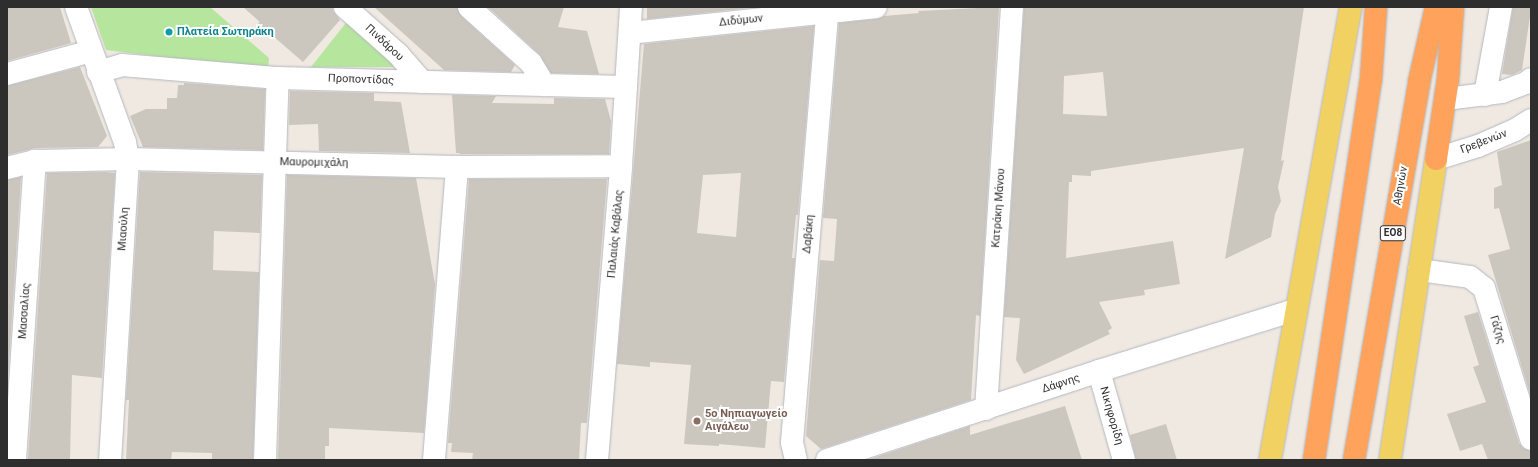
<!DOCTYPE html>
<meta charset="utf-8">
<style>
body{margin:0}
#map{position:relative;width:1538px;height:467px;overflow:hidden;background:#efe9e1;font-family:Roboto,sans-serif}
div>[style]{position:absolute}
.green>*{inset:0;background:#b6e59e}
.building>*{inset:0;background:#cbc7bf}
.roads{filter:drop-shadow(0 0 1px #b4b7c1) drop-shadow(0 0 1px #b4b7c1)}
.minor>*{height:22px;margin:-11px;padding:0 11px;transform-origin:11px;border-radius:11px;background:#fff}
.major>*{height:22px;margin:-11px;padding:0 11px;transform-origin:11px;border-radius:11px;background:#f2d163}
.highway>*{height:22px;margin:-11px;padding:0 11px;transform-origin:11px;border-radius:11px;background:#ffa35c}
.dots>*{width:11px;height:11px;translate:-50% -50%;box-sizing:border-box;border:2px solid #fff;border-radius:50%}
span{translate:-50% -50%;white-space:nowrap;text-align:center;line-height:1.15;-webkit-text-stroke:4px #fff;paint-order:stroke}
.shield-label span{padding:1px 3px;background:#fff;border:1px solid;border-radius:3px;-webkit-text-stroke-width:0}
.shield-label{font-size:10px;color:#2e2e2e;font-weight:700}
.street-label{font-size:11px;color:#2e2e2e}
.culture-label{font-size:11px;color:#0d838f;font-weight:700}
.left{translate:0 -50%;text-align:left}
.education-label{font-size:11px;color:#785e54;font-weight:700}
.frame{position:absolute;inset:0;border:8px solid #2e2e2e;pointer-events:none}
</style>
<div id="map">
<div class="green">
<i style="clip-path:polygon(91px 7px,210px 7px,269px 58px,268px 70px,106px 50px)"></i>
<i style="clip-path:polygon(349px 19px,401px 67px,311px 67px)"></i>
</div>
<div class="building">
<i style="clip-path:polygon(7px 7px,60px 7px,71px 43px,7px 61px)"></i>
<i style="clip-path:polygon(243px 7px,333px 7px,333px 11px,340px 20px,303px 62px,258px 23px,260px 22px)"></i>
<i style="clip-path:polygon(374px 7px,457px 7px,461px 16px,515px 65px,511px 72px,444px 70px)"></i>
<i style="clip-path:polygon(488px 7px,564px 7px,558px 27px,587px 31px,599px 74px,551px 73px,539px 54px)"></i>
<i style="clip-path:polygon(647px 7px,757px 7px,647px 19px)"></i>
<i style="clip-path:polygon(999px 7px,980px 316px,976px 315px,971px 400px,821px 449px,806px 436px,820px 260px,834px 261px,837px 219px,823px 218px,839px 23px,877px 19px,884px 16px,919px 13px,918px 11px)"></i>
<i style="clip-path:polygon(evenodd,1024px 7px,1304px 7px,1281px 161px,1284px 160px,1278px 187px,1281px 201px,1275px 214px,1271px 237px,1225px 259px,1244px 148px,1091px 171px,1091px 176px,1072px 175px,1072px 182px,1069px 182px,1066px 258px,1173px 241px,1180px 284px,1144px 290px,1145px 295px,1099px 302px,1112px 328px,1108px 331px,1110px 334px,1024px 374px,1016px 360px,1020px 318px,1004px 317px,1024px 7px,1103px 72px,1107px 116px,1063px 114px,1064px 76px,1103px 72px)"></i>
<i style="clip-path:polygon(1513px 7px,1531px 7px,1531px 10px,1522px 70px,1512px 75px,1502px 74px)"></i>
<i style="clip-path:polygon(evenodd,814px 26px,798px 215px,796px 215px,792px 258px,795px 258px,784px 382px,771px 381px,765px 448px,719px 444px,719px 446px,684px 444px,691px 365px,650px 362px,650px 367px,617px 364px,644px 44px,814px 26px,741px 173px,736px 237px,697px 233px,703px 175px,741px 173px)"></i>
<i style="clip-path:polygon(80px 67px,107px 136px,98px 147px,35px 148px,7px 155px,7px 86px)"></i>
<i style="clip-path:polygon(184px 83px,265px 89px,263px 150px,143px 147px,130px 116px,146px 109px,167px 109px,167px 98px,177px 98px,178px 85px,184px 85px)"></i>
<i style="clip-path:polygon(290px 91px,374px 93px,374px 101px,401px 102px,410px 153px,319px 151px,318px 124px,289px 125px)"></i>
<i style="clip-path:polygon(452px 95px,496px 96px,492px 103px,554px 104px,554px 98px,605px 99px,611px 121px,609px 154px,460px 154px,460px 153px,456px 153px)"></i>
<i style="clip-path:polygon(1531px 140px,1531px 397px,1488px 255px,1510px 249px,1499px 208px,1494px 209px,1494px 188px,1502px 185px,1497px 152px)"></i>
<i style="clip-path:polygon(106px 172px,115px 173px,102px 378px,72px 375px,70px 460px,28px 460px,47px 173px)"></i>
<i style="clip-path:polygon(140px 172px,262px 175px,260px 233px,214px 231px,213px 270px,259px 272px,253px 460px,212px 460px,212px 453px,172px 452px,171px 460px,126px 460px,129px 400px,126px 400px)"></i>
<i style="clip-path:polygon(287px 175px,416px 178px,435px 284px,424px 433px,329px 428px,329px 446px,325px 446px,325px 460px,278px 460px)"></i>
<i style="clip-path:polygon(21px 177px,7px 392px,7px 180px)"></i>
<i style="clip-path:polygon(469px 179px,607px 179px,587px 423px,581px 423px,579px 460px,472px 460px,473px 453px,451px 452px,452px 443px,448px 443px)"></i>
<i style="clip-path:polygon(1478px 312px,1519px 443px,1523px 448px,1531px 451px,1531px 460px,1488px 460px,1482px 444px,1460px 451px,1447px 414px,1486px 402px,1473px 367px,1479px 365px,1464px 316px)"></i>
<i style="clip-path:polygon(1065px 406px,1082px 460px,867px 460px,970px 426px,970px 435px)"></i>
<i style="clip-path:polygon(1166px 424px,1177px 460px,1136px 460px,1130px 435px)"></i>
</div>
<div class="roads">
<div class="minor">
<i style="left:76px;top:7px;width:144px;rotate:70.1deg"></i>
<i style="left:125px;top:142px;width:17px;rotate:80deg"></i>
<i style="left:128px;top:159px;width:302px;rotate:93.4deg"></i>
<i style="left:345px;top:7px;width:71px;rotate:41.6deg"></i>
<i style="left:398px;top:54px;width:37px;rotate:49deg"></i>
<i style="left:469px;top:7px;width:84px;rotate:42.1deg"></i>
<i style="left:531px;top:63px;width:26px;rotate:59deg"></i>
<i style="left:630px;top:33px;width:247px;rotate:-6deg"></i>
<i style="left:98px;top:72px;width:25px;rotate:-16deg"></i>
<i style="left:122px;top:65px;width:157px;rotate:4.8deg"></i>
<i style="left:278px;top:78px;width:348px;rotate:1.5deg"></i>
<i style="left:7px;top:74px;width:87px;rotate:-15.3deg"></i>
<i style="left:1485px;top:95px;width:89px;rotate:-79.7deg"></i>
<i style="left:1446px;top:99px;width:56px;rotate:-7.1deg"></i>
<i style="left:1502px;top:92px;width:26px;rotate:-21deg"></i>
<i style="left:1526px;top:83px;width:6px;rotate:-39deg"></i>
<i style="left:1436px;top:159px;width:44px;rotate:-17.2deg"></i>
<i style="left:1478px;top:146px;width:40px;rotate:-23.4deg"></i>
<i style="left:1515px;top:130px;width:19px;rotate:-32deg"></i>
<i style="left:7px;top:168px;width:29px;rotate:-14deg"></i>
<i style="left:35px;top:161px;width:93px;rotate:-1.2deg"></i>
<i style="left:128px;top:159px;width:329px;rotate:1.4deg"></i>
<i style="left:457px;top:167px;width:164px;rotate:-0.3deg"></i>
<i style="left:1419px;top:270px;width:51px;rotate:7.8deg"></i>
<i style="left:1470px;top:277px;width:18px;rotate:38deg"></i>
<i style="left:1484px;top:288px;width:158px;rotate:72.7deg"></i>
<i style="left:1099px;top:371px;width:92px;rotate:74.3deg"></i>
<i style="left:986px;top:409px;width:403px;rotate:-86.3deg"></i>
<i style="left:15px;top:460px;width:300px;rotate:-86.2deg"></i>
<i style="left:265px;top:460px;width:382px;rotate:-88.1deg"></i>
<i style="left:434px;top:460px;width:294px;rotate:-85.5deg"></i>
<i style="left:597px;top:460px;width:295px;rotate:-85.3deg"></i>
<i style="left:621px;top:166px;width:159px;rotate:-86.4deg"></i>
<i style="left:796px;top:460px;width:18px;rotate:-103deg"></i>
<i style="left:792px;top:442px;width:436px;rotate:-85.3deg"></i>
<i style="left:827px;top:460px;width:286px;rotate:-18.1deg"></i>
<i style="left:1099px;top:371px;width:205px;rotate:-17.3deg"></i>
</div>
<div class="major">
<i style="left:1270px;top:460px;width:460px;rotate:-79.9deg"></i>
<i style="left:1390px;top:460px;width:304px;rotate:-81.3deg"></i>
</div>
<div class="highway">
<i style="left:1436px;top:159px;width:81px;rotate:-81.5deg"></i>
<i style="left:1448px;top:79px;width:72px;rotate:-86deg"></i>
<i style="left:1314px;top:460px;width:385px;rotate:-81.5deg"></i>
<i style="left:1371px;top:79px;width:72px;rotate:-86deg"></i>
<i style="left:1354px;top:460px;width:384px;rotate:-80.2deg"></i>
<i style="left:1419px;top:82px;width:77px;rotate:-77.2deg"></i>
</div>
</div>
<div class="dots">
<i style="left:169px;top:32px;background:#0f9aa8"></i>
<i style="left:697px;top:421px;background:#8d6e63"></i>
</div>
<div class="shield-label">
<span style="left:1393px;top:233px">ΕΟ8</span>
</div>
<div class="street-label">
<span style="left:741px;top:21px;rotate:-6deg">Διδύμων</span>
<span style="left:384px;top:43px;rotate:43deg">Πινδάρου</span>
<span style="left:361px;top:80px;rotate:2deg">Προποντίδας</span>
<span style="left:1484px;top:142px;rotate:-21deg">Γρεβενών</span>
<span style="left:314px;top:163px;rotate:1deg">Μαυρομιχάλη</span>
<span style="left:1401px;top:186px;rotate:-80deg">Αθηνών</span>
<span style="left:999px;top:208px;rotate:-86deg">Κατράκη Μάνου</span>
<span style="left:124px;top:229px;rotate:-86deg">Μιαούλη</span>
<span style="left:616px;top:234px;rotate:-85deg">Παλαιάς Καβάλας</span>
<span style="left:809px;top:234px;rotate:-85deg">Δαβάκη</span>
<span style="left:25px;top:311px;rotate:-86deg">Μασσαλίας</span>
<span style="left:1497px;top:330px;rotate:73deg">Γάζης</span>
<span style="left:1061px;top:384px;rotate:-18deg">Δάφνης</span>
<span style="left:1111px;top:416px;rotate:74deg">Νικηφορίδη</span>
</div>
<div class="culture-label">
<span class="left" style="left:177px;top:32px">Πλατεία Σωτηράκη</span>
</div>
<div class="education-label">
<span class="left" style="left:705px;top:421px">5ο Νηπιαγωγείο<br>Αιγάλεω</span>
</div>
<div class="frame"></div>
</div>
